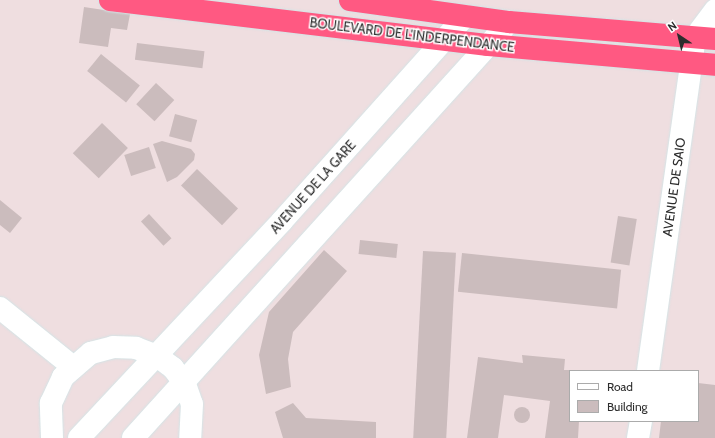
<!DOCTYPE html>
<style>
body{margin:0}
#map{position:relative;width:715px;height:438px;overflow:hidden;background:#efdee0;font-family:Cabin,sans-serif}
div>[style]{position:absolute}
.building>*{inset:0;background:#cbbcbd;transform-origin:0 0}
.round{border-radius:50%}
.roads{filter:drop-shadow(0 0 1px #d3e4e6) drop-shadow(0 0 1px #d3e4e6)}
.street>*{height:22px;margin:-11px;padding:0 11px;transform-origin:11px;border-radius:11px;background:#fff}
.highway>*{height:22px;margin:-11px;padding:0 11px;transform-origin:11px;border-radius:11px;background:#ff5982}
span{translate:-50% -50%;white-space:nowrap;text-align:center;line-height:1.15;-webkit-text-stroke:3px #fff;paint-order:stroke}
.street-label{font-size:13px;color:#2d2d2d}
.legend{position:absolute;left:569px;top:370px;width:130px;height:52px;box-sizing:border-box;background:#fff;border:1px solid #ababab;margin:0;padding:5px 7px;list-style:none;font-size:12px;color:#2d2d2d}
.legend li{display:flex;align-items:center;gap:8px;height:20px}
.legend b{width:20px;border:1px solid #ababab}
.north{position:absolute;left:659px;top:16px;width:40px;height:40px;-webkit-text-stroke:3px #fff;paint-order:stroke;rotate:325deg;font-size:11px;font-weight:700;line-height:16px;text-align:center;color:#2d2d2d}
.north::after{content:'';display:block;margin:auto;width:14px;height:18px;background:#2d2d2d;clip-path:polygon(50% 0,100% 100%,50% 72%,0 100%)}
</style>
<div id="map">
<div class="building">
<i style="clip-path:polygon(84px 7px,130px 14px,127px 30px,111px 28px,108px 47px,79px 43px)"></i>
<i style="left:137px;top:43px;width:68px;height:17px;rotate:7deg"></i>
<i style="left:101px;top:54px;width:50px;height:22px;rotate:39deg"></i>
<i style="left:156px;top:83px;width:25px;height:29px;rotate:43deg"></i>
<i style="left:175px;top:114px;width:23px;height:23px;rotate:15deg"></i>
<i style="left:102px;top:123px;width:36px;height:42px;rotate:44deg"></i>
<i style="clip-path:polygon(162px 141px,191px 149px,195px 154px,194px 160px,177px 177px,167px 182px,153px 144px)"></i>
<i style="left:149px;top:147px;width:22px;height:26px;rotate:72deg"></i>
<i style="left:197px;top:169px;width:57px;height:23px;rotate:44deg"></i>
<i style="clip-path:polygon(0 200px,22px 218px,10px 233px,0 225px)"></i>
<i style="left:149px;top:214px;width:33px;height:11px;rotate:47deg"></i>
<i style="left:618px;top:216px;width:19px;height:47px;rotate:9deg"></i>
<i style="left:360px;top:240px;width:38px;height:14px;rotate:6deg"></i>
<i style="clip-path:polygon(324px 250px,347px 271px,293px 332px,288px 359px,291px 387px,266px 394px,259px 355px,269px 312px)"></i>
<i style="left:423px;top:251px;width:33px;height:188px;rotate:3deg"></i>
<i style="left:462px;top:253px;width:160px;height:39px;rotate:6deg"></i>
<i style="clip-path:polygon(522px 355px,565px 359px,564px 370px,570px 370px,570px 421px,579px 421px,578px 438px,545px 438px,550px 401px,504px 395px,498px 438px,467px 438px,478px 357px,523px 363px)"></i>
<i style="clip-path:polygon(698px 383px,715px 385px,715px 438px,659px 438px,661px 421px,698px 421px)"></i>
<i style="clip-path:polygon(293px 403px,306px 418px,376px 422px,376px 438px,283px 438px,275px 412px)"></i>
<i class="round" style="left:514px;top:407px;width:16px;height:16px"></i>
</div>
<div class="roads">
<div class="street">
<i style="left:0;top:308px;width:92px;rotate:38.9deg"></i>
<i style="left:648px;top:371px;width:337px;rotate:-82deg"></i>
<i style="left:695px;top:37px;width:34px;rotate:-53deg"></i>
<i style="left:52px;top:438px;width:35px;rotate:-92deg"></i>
<i style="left:51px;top:403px;width:29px;rotate:-65deg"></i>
<i style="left:63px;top:377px;width:37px;rotate:-41deg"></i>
<i style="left:91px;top:353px;width:23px;rotate:-15deg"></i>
<i style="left:113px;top:347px;width:23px;rotate:2deg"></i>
<i style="left:136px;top:348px;width:22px;rotate:21deg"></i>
<i style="left:157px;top:356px;width:20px;rotate:37deg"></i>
<i style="left:173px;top:368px;width:20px;rotate:53deg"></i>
<i style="left:185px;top:384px;width:21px;rotate:71deg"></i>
<i style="left:192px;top:404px;width:34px;rotate:93deg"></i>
<i style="left:79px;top:438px;width:297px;rotate:-46.9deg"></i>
<i style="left:282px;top:221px;width:275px;rotate:-48.2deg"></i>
<i style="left:133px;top:438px;width:561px;rotate:-47.89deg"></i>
<i style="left:638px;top:438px;width:17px;rotate:-80deg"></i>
</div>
<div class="highway">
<i style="left:110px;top:0;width:381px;rotate:6.8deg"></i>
<i style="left:488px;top:45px;width:228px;rotate:5deg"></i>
<i style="left:350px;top:0;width:161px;rotate:7.9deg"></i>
<i style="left:509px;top:22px;width:207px;rotate:4.7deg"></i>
</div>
</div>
<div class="street-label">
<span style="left:412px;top:35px;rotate:7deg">BOULEVARD DE L'INDERPENDANCE</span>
<span style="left:313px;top:187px;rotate:-48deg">AVENUE DE LA GARE</span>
<span style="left:674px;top:187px;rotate:-82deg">AVENUE DE SAIO</span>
</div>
<ul class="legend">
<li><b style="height:5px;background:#fff"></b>Road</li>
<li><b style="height:11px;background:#cbbcbd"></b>Building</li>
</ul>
<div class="north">N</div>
</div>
